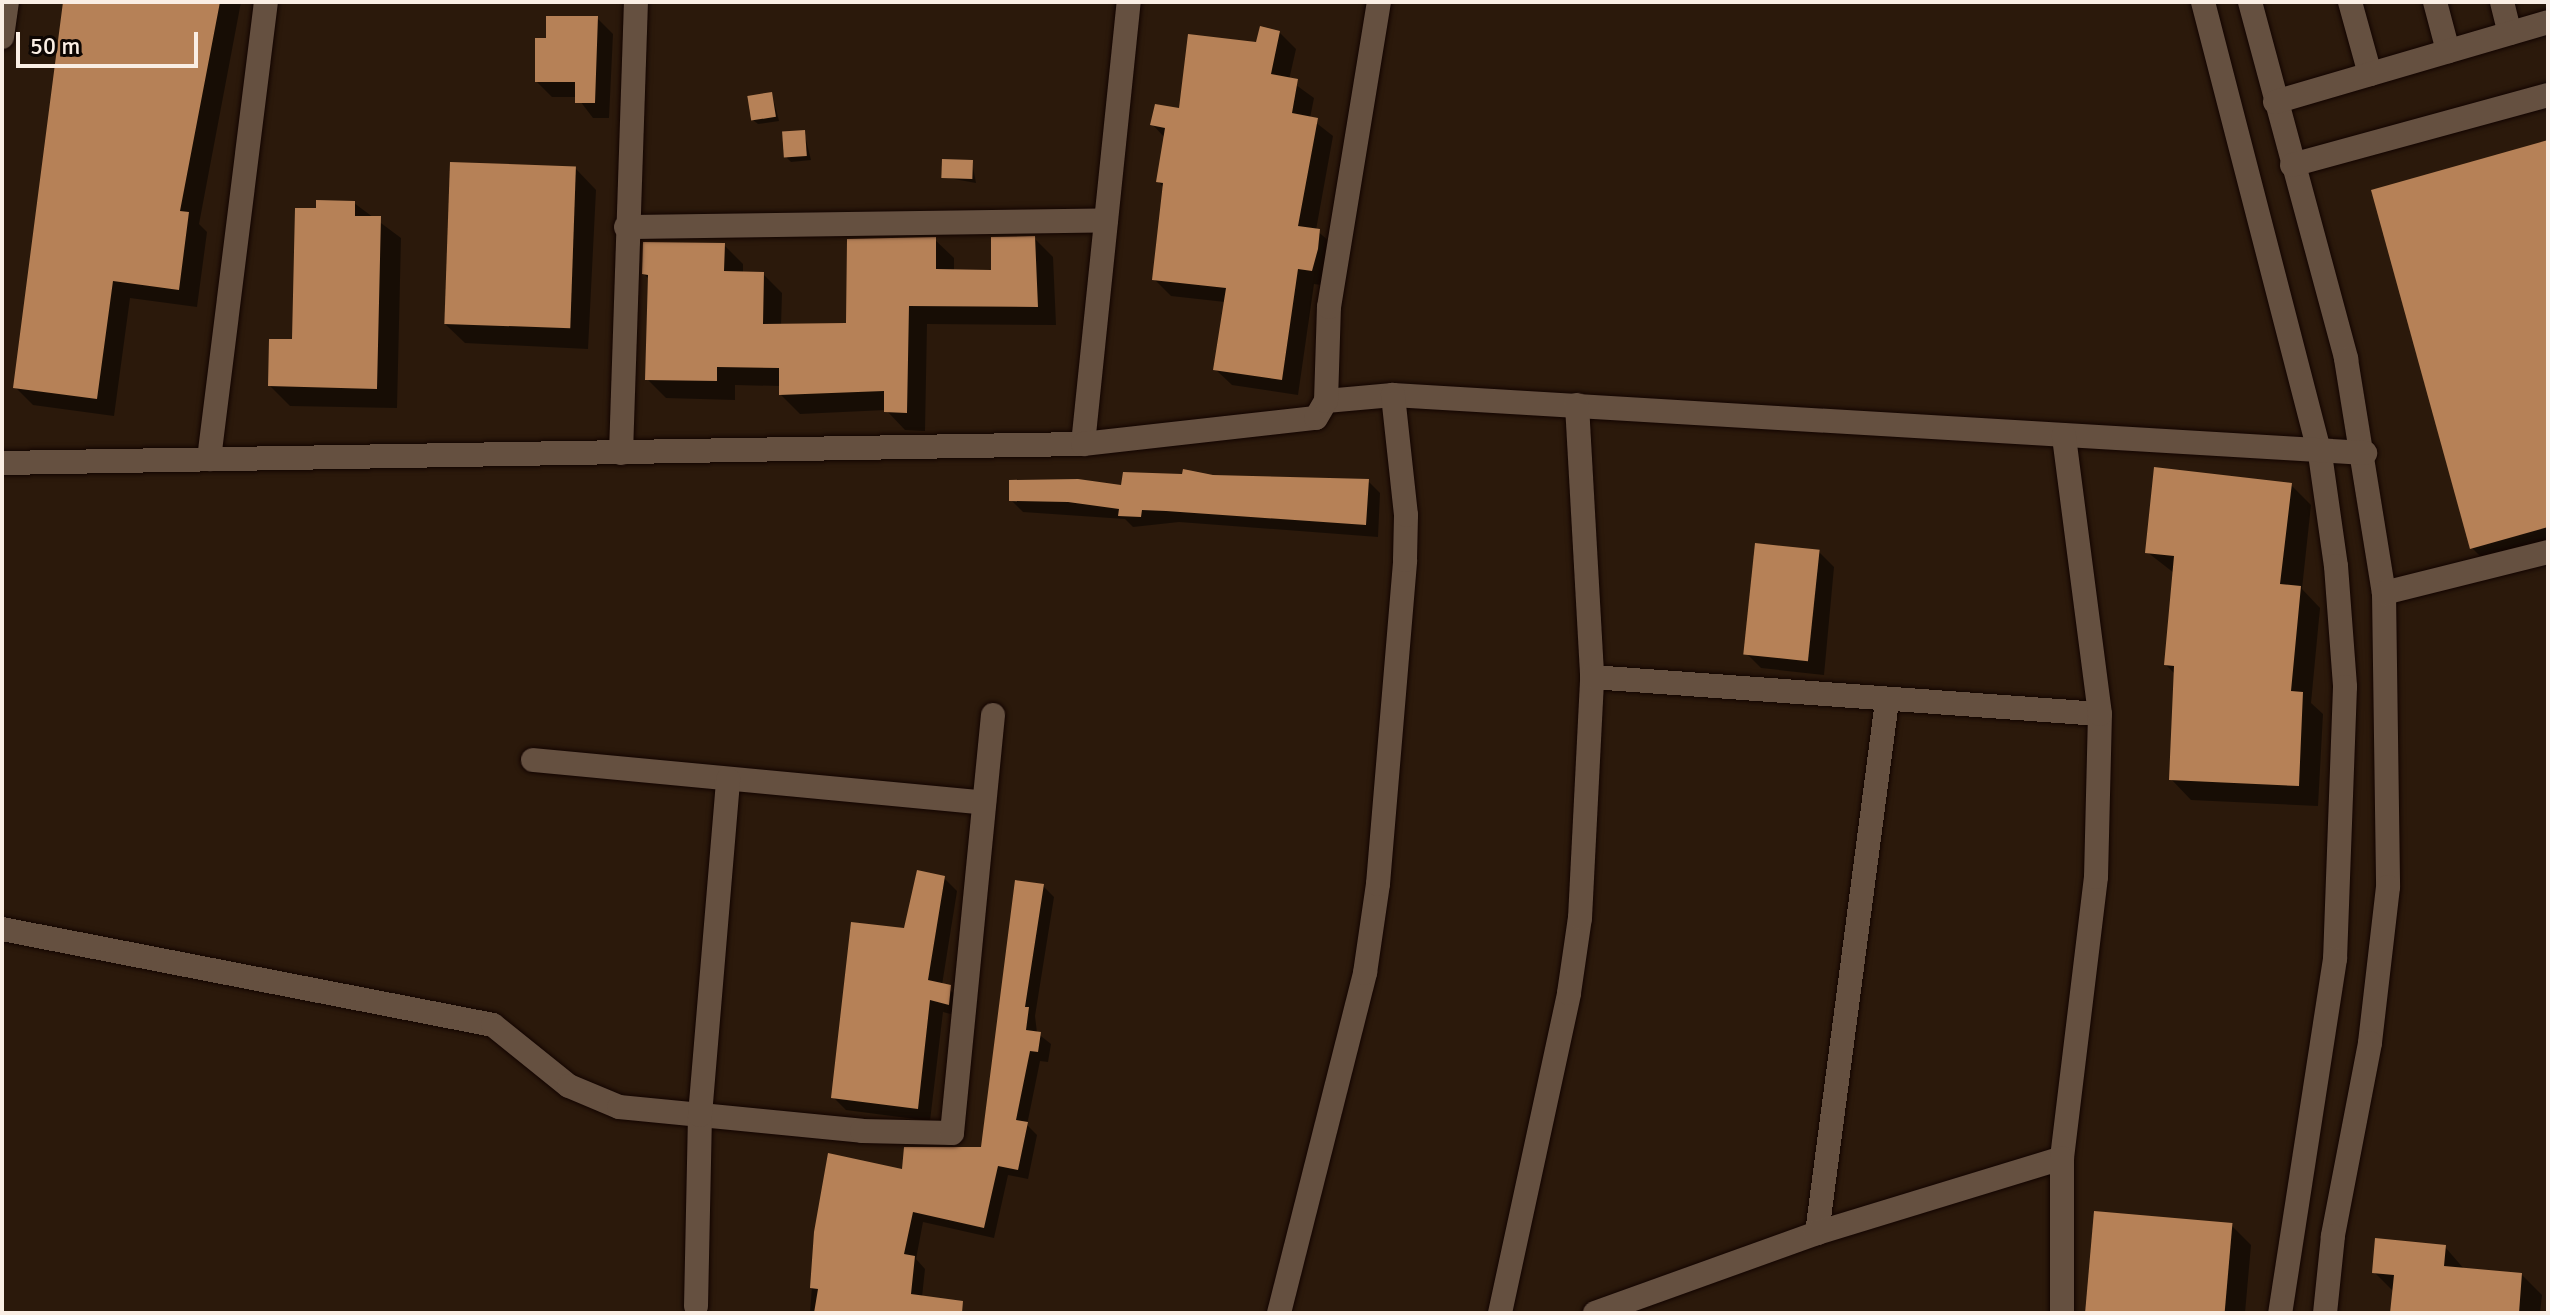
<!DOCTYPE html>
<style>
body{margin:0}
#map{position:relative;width:2550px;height:1315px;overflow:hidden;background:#2b190b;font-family:Signika,sans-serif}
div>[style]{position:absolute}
.shadow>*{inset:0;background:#0007}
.building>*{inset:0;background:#b68157;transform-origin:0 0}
.roads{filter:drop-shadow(0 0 2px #120400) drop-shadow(0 0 2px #120400)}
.minor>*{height:24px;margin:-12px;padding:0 12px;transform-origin:12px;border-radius:12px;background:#655040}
span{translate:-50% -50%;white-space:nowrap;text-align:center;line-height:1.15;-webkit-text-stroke:8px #0d0603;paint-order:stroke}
.frame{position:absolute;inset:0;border:4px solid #faeee4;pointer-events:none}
.scale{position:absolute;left:16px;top:32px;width:182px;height:36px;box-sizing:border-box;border:4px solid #faeee4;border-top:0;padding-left:10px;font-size:24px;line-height:28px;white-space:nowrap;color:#faeee4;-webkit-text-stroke:6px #0d0603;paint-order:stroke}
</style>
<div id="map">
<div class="shadow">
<i style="clip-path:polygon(65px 2px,241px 2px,199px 224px,207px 232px,197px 307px,130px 298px,114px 416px,33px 405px,15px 387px)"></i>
<i style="clip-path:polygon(597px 18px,613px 34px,609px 118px,593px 118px,577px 97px,552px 97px,537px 82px,548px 40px)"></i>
<i style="clip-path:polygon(1279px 32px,1296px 49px,1289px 80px,1314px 98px,1310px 118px,1333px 136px,1316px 230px,1336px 247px,1328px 286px,1314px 284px,1298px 395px,1232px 385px,1215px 369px,1225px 302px,1171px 296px,1154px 279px,1164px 188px,1158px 181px,1165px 138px,1153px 125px,1181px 111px,1258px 44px)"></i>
<i style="clip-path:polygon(772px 94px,779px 121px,758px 124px,753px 120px)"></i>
<i style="clip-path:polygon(804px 132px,811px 160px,791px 162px,787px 158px)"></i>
<i style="clip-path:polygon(2548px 142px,2548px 553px,2492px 568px,2472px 548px)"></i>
<i style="clip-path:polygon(972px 162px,976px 183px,943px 177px)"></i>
<i style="clip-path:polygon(576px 169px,596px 190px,588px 349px,465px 343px,444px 323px)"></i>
<i style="clip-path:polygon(354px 203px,401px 238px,397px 408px,290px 406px,270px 386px,294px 341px,318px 210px)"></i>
<i style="clip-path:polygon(1034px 238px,1053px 257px,1056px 325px,927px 324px,925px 431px,905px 430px,886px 410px,800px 414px,781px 395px,781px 386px,735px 385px,735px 400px,666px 398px,647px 379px,650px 280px,644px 274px,724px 245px,743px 264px,743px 274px,763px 274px,782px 293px,781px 326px,848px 325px,935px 240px,954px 258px,954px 272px,993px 272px)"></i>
<i style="clip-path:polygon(1368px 481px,1380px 493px,1378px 537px,1179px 522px,1133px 527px,1125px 519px,1023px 512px,1011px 500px,1123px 487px)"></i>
<i style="clip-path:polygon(2291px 485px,2311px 505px,2302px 589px,2320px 608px,2311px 703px,2323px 714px,2318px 806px,2191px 800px,2171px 779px,2176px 675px,2166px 665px,2174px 573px,2147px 552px)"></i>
<i style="clip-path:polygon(1819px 552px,1834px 567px,1824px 675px,1761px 668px,1746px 653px)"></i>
<i style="clip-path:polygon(944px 878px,957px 891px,942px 985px,964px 1000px,962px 1017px,943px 1012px,930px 1121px,846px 1110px,833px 1097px,906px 930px)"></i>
<i style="clip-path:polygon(1043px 886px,1054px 897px,1035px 1016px,1037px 1033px,1051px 1044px,1048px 1062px,1040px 1061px,1027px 1125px,1037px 1135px,1028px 1179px,1008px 1175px,994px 1238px,923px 1222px,916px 1259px,925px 1269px,922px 1297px,943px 1313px,810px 1313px,816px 1232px,983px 1149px)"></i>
<i style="clip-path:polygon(2231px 1225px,2251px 1245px,2245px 1313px,2087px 1313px)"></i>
<i style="clip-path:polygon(2445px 1247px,2465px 1270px,2522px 1275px,2542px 1295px,2540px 1313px,2392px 1313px,2394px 1292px,2374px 1272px)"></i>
</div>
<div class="building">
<i style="clip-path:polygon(63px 2px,220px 2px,180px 211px,189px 212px,179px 290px,113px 281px,97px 399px,13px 388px)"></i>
<i style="clip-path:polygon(546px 16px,598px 16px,595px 103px,575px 103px,575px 82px,535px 82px,535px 38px,546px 38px)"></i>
<i style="clip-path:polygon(1260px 26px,1280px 31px,1271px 74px,1298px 79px,1292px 113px,1318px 118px,1298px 226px,1320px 229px,1318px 249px,1312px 271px,1298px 269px,1282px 380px,1213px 370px,1226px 288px,1152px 280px,1163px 183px,1156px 182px,1165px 128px,1150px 125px,1155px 104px,1179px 108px,1188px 34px,1256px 42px)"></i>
<i style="left:772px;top:92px;width:25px;height:25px;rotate:81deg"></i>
<i style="left:805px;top:130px;width:26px;height:23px;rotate:86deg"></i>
<i style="clip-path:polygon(2548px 140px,2548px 527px,2470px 549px,2371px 190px)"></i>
<i style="left:942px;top:159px;width:31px;height:19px;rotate:2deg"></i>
<i style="left:450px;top:162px;width:126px;height:162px;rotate:2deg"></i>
<i style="clip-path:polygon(316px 200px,355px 201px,355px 216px,381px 216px,377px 389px,268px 386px,269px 339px,292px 339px,295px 208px,316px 208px)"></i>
<i style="clip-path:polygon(1035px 236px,1038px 307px,909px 306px,907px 413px,884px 412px,884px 391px,779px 395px,779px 368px,717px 367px,717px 381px,645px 380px,648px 275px,642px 274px,643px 242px,725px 243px,724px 271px,764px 272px,763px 324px,846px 323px,847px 239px,936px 237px,936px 269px,991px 270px,991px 237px)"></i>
<i style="clip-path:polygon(2154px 467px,2292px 483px,2280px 584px,2301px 586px,2291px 691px,2303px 692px,2299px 786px,2169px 780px,2174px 666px,2164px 665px,2174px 556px,2145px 553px)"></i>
<i style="clip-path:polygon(1183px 469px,1213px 475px,1369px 479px,1366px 525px,1166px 511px,1142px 510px,1141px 517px,1118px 516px,1119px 509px,1068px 502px,1009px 501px,1009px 480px,1078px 479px,1121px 485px,1123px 472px,1182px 474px)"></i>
<i style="left:1755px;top:543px;width:65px;height:112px;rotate:6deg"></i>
<i style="clip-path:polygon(917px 870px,945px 876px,928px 980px,951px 985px,949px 1005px,930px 1000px,918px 1109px,831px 1098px,851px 922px,904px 928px)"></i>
<i style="clip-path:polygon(1015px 880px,1044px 884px,1025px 1007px,1029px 1007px,1026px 1030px,1041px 1032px,1038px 1052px,1030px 1051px,1016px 1120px,1028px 1122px,1018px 1170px,998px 1166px,984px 1228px,913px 1212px,904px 1254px,915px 1256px,911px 1294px,963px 1301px,962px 1313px,814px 1313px,818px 1289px,810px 1288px,814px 1232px,828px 1153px,902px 1169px,904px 1147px,981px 1147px)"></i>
<i style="left:2094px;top:1211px;width:139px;height:102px;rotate:5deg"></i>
<i style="clip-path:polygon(2375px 1238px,2446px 1245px,2444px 1266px,2522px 1273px,2519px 1313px,2390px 1313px,2394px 1275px,2372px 1273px)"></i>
</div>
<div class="roads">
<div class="minor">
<i style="left:2203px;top:2px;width:467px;rotate:75.5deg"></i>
<i style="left:2320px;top:454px;width:113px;rotate:81.9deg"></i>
<i style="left:2336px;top:566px;width:121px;rotate:85.7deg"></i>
<i style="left:2345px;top:687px;width:272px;rotate:92.1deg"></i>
<i style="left:2335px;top:959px;width:358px;rotate:98.8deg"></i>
<i style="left:2250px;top:2px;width:370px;rotate:74.9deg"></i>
<i style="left:2346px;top:359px;width:237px;rotate:80.8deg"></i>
<i style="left:2384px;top:593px;width:294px;rotate:89.2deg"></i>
<i style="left:2388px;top:887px;width:157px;rotate:96.6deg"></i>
<i style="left:2370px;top:1043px;width:197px;rotate:100.9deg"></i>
<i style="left:2333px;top:1236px;width:77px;rotate:95.9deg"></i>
<i style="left:2350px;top:2px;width:75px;rotate:74.5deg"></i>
<i style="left:2435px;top:2px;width:51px;rotate:75.1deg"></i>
<i style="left:2502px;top:2px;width:32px;rotate:76deg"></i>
<i style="left:2px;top:37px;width:35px;rotate:-82deg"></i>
<i style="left:2275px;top:102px;width:284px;rotate:-16.3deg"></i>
<i style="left:2292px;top:165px;width:265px;rotate:-15.3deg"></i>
<i style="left:626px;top:227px;width:480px;rotate:-0.8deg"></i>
<i style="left:1326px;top:401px;width:67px;rotate:-5.1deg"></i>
<i style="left:1393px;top:395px;width:974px;rotate:3.41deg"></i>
<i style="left:1577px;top:405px;width:272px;rotate:86.8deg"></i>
<i style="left:1083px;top:444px;width:444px;rotate:-84.1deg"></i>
<i style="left:621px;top:453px;width:451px;rotate:-88.1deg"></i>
<i style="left:209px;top:459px;width:461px;rotate:-82.9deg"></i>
<i style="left:2px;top:463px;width:1081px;rotate:-1.01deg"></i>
<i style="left:1083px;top:444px;width:234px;rotate:-6.4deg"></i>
<i style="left:1316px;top:418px;width:20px;rotate:-60deg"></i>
<i style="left:1326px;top:401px;width:94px;rotate:-88.2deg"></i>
<i style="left:1329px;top:307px;width:309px;rotate:-80.7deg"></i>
<i style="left:2384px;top:593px;width:169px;rotate:-14deg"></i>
<i style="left:533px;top:760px;width:453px;rotate:5.4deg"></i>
<i style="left:2px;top:929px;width:500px;rotate:11.06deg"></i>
<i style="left:493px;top:1025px;width:97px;rotate:38.8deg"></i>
<i style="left:569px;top:1086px;width:54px;rotate:22.8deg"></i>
<i style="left:619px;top:1107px;width:244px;rotate:5.6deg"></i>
<i style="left:862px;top:1131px;width:90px;rotate:1.3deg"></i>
<i style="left:952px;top:1133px;width:420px;rotate:-84.4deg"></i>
<i style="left:1817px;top:1233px;width:537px;rotate:-82.5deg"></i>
<i style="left:696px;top:1306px;width:191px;rotate:-88.8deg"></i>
<i style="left:700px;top:1115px;width:337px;rotate:-85.2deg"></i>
<i style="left:1279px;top:1313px;width:351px;rotate:-75.8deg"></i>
<i style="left:1365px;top:973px;width:90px;rotate:-81.7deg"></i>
<i style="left:1378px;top:884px;width:325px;rotate:-85.2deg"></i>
<i style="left:1405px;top:560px;width:45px;rotate:-88.7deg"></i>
<i style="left:1406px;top:515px;width:121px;rotate:-96.2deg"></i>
<i style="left:1500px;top:1313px;width:327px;rotate:-77.8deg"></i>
<i style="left:1569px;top:993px;width:76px;rotate:-81.7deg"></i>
<i style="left:1580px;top:918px;width:241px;rotate:-87.1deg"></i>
<i style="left:1592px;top:677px;width:509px;rotate:4.17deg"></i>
<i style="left:1595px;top:1313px;width:236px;rotate:-19.8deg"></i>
<i style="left:1817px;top:1233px;width:256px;rotate:-17deg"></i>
<i style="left:2062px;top:1158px;width:283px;rotate:-83.1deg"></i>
<i style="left:2096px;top:877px;width:163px;rotate:-88.6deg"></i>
<i style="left:2100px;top:714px;width:281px;rotate:-97.4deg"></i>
<i style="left:2062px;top:1313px;width:155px;rotate:-90deg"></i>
</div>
</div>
<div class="frame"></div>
<div class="scale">50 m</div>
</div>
